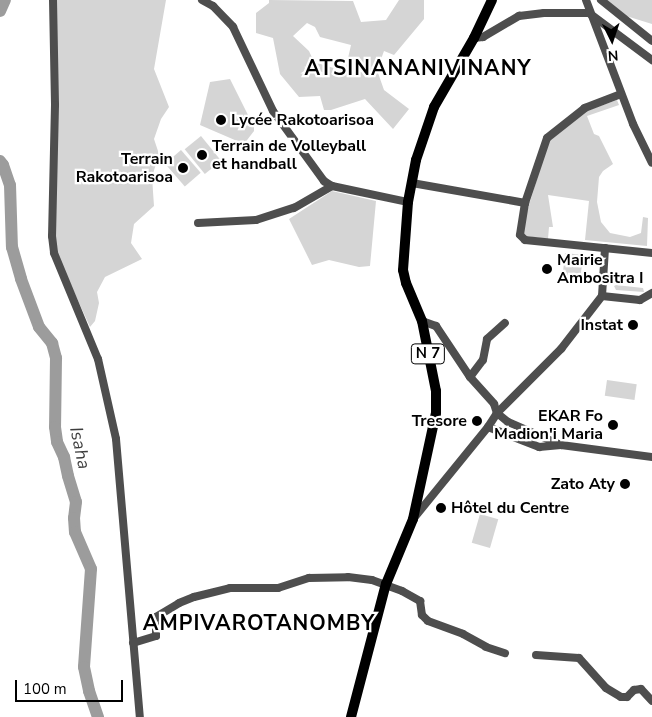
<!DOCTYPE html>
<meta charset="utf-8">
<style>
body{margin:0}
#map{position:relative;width:652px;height:717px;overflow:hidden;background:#fff;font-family:"Nunito Sans",sans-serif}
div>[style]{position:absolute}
.green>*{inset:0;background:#d5d5d5;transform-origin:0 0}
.river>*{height:12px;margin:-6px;padding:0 6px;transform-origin:6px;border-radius:6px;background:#9c9c9c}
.minor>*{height:8px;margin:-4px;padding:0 4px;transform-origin:4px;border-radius:4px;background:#4e4e4e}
.major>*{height:10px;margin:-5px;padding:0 5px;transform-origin:5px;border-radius:5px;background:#000}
.dots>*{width:14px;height:14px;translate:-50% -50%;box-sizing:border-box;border:2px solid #fff;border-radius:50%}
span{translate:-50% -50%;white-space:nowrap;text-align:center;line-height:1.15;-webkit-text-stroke:4.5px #fff;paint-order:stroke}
.shield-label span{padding:1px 4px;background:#fff;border:1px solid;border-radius:4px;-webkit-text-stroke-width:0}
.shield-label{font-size:15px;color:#000;font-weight:700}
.poi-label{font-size:16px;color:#000;font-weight:700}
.left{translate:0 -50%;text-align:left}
.right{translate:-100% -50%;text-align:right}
.water-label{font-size:18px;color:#3d3d3d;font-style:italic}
.district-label{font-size:21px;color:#000;font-weight:700;letter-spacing:1px}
.north{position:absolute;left:587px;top:15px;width:50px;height:50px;-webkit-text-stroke:4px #fff;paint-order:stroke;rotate:176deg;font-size:14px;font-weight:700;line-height:20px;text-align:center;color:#000}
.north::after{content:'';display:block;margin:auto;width:18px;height:22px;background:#000;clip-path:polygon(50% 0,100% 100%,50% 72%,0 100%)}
.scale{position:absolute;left:15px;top:680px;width:108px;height:22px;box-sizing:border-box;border:2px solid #000;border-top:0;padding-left:6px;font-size:15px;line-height:18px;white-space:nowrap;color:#000;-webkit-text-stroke:4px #fff;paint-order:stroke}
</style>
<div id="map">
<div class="green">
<i style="clip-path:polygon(56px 0,166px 0,154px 69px,169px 107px,161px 119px,154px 139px,159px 154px,152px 177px,154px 206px,134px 224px,131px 243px,142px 259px,105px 277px,97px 292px,99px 303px,95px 321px,90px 327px,56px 252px)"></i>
<i style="clip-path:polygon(evenodd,269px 0,353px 1px,361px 22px,386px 20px,399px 0,424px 0,424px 19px,394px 55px,384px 51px,377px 70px,384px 90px,409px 109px,393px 129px,365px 99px,331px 110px,324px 110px,320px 96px,299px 97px,280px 74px,273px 38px,256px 33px,256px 13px,269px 3px,269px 0,307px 23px,315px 27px,320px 37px,351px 45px,346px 67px,340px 70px,314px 62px,309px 51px,293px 36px,307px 23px)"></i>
<i style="clip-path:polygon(606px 0,652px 0,652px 24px,623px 15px)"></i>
<i style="clip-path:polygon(230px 79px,254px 127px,254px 131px,244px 144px,200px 125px,210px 82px)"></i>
<i style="clip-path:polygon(617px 100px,619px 105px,587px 116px,594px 134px,599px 136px,613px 164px,603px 171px,599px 177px,597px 202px,601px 222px,610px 233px,630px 237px,641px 233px,643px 217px,648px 218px,647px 246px,585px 240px,589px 201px,548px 195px,553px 227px,549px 227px,548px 239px,525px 236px,522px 231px,525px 218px,549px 140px,586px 111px)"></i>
<i style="left:201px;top:136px;width:32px;height:21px;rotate:51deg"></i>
<i style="left:181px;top:150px;width:30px;height:21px;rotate:49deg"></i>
<i style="clip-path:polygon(332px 191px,376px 201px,370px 266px,359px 267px,329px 260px,312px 265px,289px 219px)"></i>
<i style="left:565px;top:253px;width:18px;height:30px;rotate:6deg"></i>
<i style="clip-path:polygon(616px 285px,643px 288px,644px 292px,616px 290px,614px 286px)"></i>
<i style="left:607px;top:380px;width:30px;height:16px;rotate:8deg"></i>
<i style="left:480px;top:514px;width:19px;height:30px;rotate:16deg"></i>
</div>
<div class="river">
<i style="left:0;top:11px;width:12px;rotate:-66deg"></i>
<i style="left:0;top:161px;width:5px;rotate:53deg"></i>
<i style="left:3px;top:165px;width:21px;rotate:71deg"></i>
<i style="left:10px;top:185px;width:62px;rotate:88.2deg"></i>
<i style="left:12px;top:247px;width:33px;rotate:74deg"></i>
<i style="left:21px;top:279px;width:51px;rotate:69.4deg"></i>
<i style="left:39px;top:327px;width:21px;rotate:51deg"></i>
<i style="left:52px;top:343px;width:16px;rotate:75deg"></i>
<i style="left:56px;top:358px;width:69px;rotate:90.8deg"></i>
<i style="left:55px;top:427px;width:15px;rotate:82deg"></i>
<i style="left:57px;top:442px;width:17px;rotate:65deg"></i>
<i style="left:64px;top:457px;width:19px;rotate:78deg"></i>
<i style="left:68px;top:476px;width:27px;rotate:73deg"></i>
<i style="left:76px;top:502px;width:16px;rotate:97deg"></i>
<i style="left:74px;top:518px;width:14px;rotate:86deg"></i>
<i style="left:75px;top:532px;width:40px;rotate:66.6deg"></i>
<i style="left:91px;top:569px;width:98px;rotate:94.1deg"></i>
<i style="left:84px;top:667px;width:25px;rotate:78deg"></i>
<i style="left:89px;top:691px;width:28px;rotate:71deg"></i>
</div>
<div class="minor">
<i style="left:53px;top:0;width:105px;rotate:88.9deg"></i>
<i style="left:55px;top:105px;width:131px;rotate:91.3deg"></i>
<i style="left:52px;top:236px;width:17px;rotate:83deg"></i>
<i style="left:54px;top:253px;width:115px;rotate:67.5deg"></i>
<i style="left:98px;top:359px;width:82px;rotate:77.3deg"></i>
<i style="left:116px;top:439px;width:279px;rotate:85.1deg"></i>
<i style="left:202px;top:0;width:13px;rotate:29deg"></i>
<i style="left:213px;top:6px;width:29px;rotate:46deg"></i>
<i style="left:233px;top:27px;width:93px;rotate:64.5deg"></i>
<i style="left:273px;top:111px;width:87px;rotate:53.9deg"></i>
<i style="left:324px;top:181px;width:9px;rotate:32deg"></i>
<i style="left:332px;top:186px;width:78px;rotate:11.9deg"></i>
<i style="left:586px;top:0;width:133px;rotate:69.2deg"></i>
<i style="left:633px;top:124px;width:43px;rotate:64deg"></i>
<i style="left:601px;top:0;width:65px;rotate:38.8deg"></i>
<i style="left:474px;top:38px;width:9px;rotate:-6deg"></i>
<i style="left:483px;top:37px;width:42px;rotate:-30.3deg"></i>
<i style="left:519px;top:16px;width:25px;rotate:-7deg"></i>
<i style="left:544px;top:13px;width:45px"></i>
<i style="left:589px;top:13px;width:79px;rotate:36.7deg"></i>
<i style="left:621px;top:94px;width:39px;rotate:159deg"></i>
<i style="left:585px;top:108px;width:48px;rotate:141.7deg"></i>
<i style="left:547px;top:138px;width:69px;rotate:108.7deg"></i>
<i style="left:525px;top:203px;width:32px;rotate:99deg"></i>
<i style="left:520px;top:235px;width:7px;rotate:45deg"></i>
<i style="left:525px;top:240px;width:128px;rotate:5.8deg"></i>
<i style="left:412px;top:183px;width:115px;rotate:10deg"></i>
<i style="left:198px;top:223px;width:58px;rotate:-3deg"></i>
<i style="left:256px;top:220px;width:40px;rotate:-18deg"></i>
<i style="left:294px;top:208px;width:44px;rotate:-30.1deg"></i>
<i style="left:602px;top:296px;width:38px;rotate:6deg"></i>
<i style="left:640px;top:300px;width:14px;rotate:-30deg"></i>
<i style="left:422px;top:321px;width:15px;rotate:20deg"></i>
<i style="left:436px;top:326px;width:61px;rotate:56.3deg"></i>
<i style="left:470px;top:377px;width:36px;rotate:48deg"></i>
<i style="left:494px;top:404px;width:9px;rotate:72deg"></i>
<i style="left:497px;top:413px;width:14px;rotate:39deg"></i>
<i style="left:508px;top:422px;width:58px;rotate:23.5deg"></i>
<i style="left:470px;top:377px;width:21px;rotate:-53deg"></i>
<i style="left:483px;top:360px;width:21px;rotate:-79deg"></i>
<i style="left:487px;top:339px;width:24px;rotate:-42deg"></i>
<i style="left:488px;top:427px;width:55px;rotate:21.4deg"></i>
<i style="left:539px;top:447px;width:22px;rotate:-5deg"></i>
<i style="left:561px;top:445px;width:92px;rotate:7.5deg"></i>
<i style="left:414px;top:518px;width:117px;rotate:-50.9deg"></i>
<i style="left:488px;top:427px;width:17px;rotate:-57deg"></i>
<i style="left:497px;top:413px;width:91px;rotate:-45deg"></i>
<i style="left:561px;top:349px;width:67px;rotate:-52.3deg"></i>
<i style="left:602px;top:296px;width:48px;rotate:-86.4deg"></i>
<i style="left:133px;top:643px;width:24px;rotate:-17deg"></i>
<i style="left:156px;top:636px;width:19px;rotate:-90deg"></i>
<i style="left:156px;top:617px;width:27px;rotate:-31deg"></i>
<i style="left:179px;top:603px;width:16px;rotate:-22deg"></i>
<i style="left:194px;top:597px;width:37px;rotate:-14deg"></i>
<i style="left:230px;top:588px;width:48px"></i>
<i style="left:278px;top:588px;width:33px;rotate:-18deg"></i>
<i style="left:309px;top:578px;width:39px;rotate:-1deg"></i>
<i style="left:348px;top:577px;width:24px;rotate:7deg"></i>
<i style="left:372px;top:580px;width:32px;rotate:20deg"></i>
<i style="left:402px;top:591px;width:21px;rotate:29deg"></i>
<i style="left:420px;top:601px;width:14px;rotate:82deg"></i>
<i style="left:422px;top:615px;width:8px;rotate:45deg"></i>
<i style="left:428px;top:621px;width:37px;rotate:20deg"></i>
<i style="left:463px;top:634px;width:26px;rotate:29deg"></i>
<i style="left:486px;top:647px;width:20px;rotate:18deg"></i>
<i style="left:536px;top:655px;width:43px;rotate:4deg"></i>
<i style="left:579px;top:658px;width:40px;rotate:48deg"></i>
<i style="left:606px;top:688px;width:17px;rotate:31deg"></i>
<i style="left:621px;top:697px;width:6px"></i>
<i style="left:627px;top:697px;width:10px;rotate:-45deg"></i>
<i style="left:634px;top:690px;width:7px;rotate:-8deg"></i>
<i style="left:641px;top:689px;width:16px;rotate:47deg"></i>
</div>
<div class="major">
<i style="left:351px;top:717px;width:138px;rotate:-75.3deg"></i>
<i style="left:386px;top:584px;width:70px;rotate:-67.4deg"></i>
<i style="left:413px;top:519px;width:108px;rotate:-77.8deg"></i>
<i style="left:436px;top:413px;width:22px;rotate:-90deg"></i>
<i style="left:436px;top:391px;width:71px;rotate:-101.3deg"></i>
<i style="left:422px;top:321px;width:41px;rotate:-112.8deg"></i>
<i style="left:406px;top:283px;width:13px;rotate:-103deg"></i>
<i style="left:403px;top:270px;width:68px;rotate:-85.8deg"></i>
<i style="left:408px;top:202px;width:43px;rotate:-79.2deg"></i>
<i style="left:416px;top:160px;width:56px;rotate:-71.2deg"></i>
<i style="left:434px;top:107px;width:80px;rotate:-59.9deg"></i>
<i style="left:474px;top:38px;width:42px;rotate:-64.7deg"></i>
</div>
<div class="dots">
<i style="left:221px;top:120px;background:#000"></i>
<i style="left:202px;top:155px;background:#000"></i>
<i style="left:183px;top:168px;background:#000"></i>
<i style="left:547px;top:269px;background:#000"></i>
<i style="left:633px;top:325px;background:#000"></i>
<i style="left:477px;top:421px;background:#000"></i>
<i style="left:613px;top:425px;background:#000"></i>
<i style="left:625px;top:484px;background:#000"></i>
<i style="left:441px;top:508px;background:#000"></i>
</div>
<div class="shield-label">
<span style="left:428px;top:354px">N 7</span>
</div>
<div class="poi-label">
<span class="left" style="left:231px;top:120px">Lycée Rakotoarisoa</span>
<span class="left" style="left:212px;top:155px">Terrain de Volleyball<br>et handball</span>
<span class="right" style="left:173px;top:168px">Terrain<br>Rakotoarisoa</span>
<span class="left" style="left:557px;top:269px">Mairie<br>Ambositra I</span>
<span class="right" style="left:623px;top:325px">Instat</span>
<span class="right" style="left:603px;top:425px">EKAR Fo<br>Madion'i Maria</span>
<span class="right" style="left:467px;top:421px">Tresore</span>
<span class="right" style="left:615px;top:484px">Zato Aty</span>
<span class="left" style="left:451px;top:508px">Hôtel du Centre</span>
</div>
<div class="water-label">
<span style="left:80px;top:448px;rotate:78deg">Isaha</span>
</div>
<div class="district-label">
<span style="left:418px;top:68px">ATSINANANIVINANY</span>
<span style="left:259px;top:623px">AMPIVAROTANOMBY</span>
</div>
<div class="north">N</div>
<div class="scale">100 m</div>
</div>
